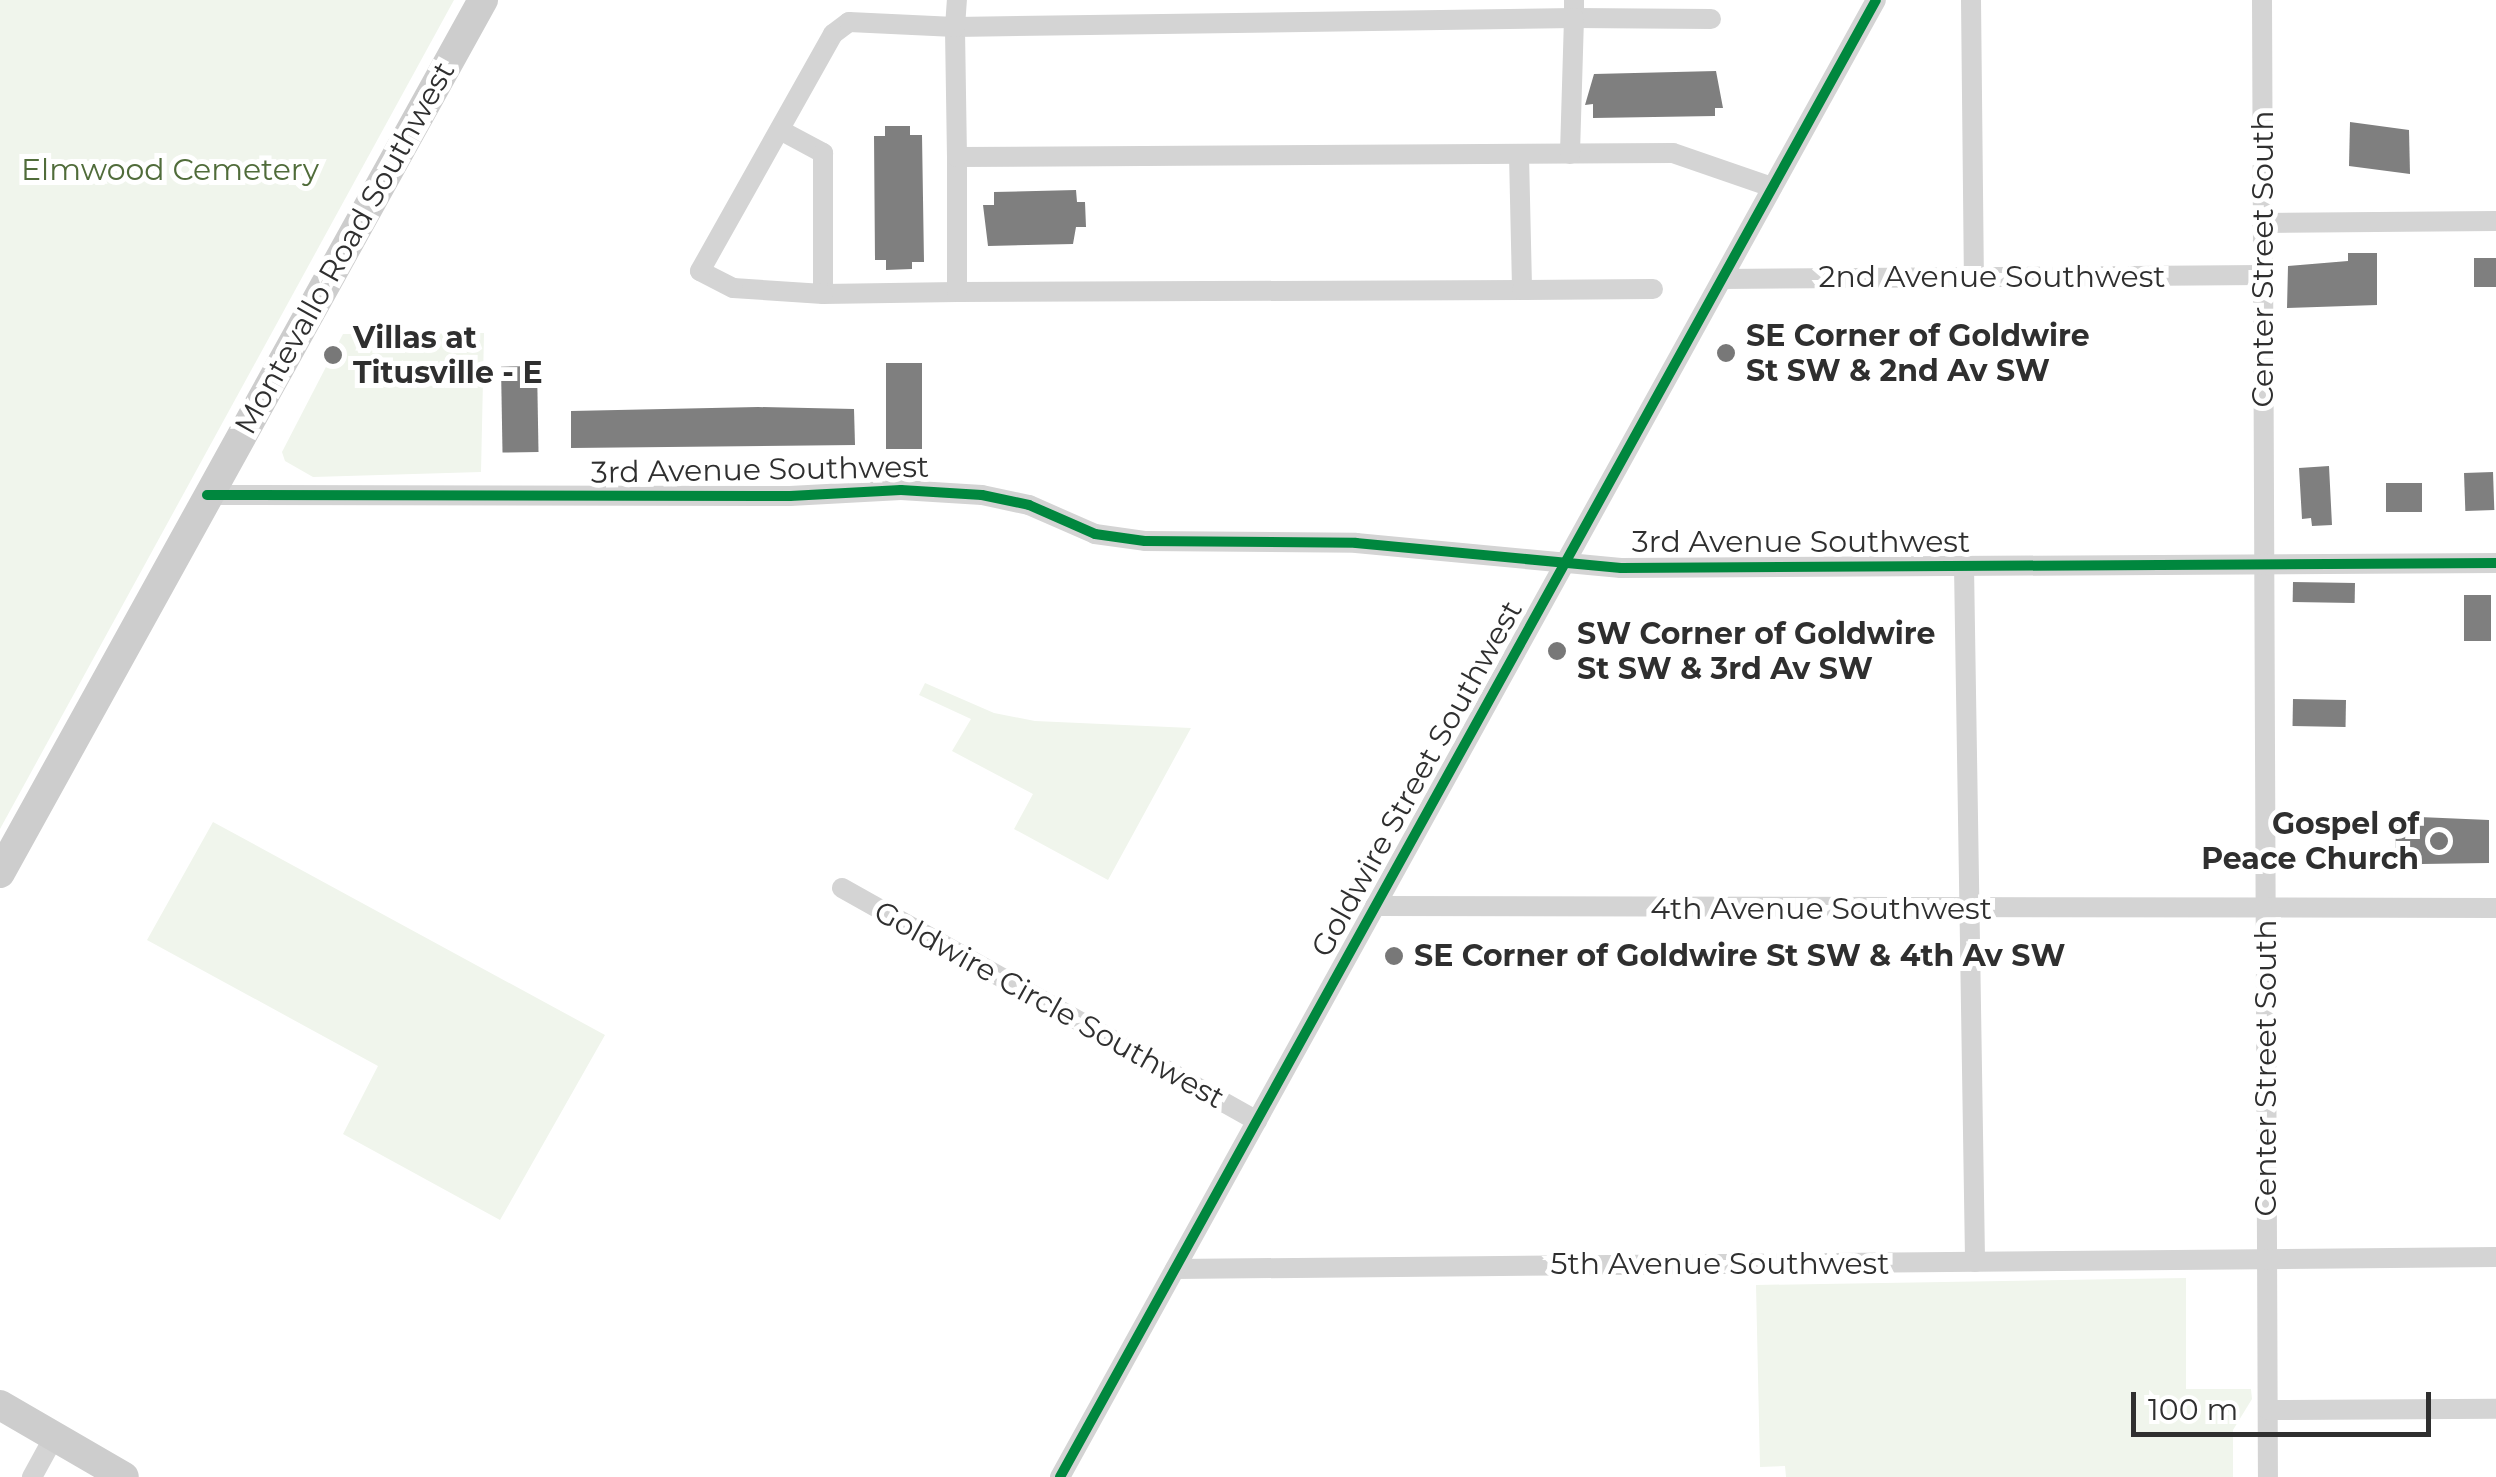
<!DOCTYPE html>
<style>
body{margin:0}
#map{position:relative;width:2496px;height:1477px;overflow:hidden;background:#fff;font-family:Montserrat,sans-serif}
div>[style]{position:absolute}
.green>*{inset:0;background:#f0f5ec}
.building>*{inset:0;background:#7f7f7f;transform-origin:0 0}
.street>*{height:20px;margin:-10px;padding:0 10px;transform-origin:10px;border-radius:10px;background:#d4d4d4}
.secondary>*{height:30px;margin:-15px;padding:0 15px;transform-origin:15px;border-radius:15px;background:#cdcdcd}
.cycleway>*{height:10px;margin:-5px;padding:0 5px;transform-origin:5px;border-radius:5px;background:#00873e}
.dots>*{width:28px;height:28px;translate:-50% -50%;box-sizing:border-box;border:5px solid #fff;border-radius:50%}
span{translate:-50% -50%;white-space:nowrap;text-align:center;line-height:1.15;-webkit-text-stroke:10px #fff;paint-order:stroke}
.park-label{font-size:30px;color:#506c3a}
.street-label{font-size:30px;color:#2f2f2f}
.poi-label{font-size:30px;color:#2f2f2f;font-weight:700}
.left{translate:0 -50%;text-align:left}
.right{translate:-100% -50%;text-align:right}
.scale{position:absolute;left:2131px;top:1392px;width:300px;height:45px;box-sizing:border-box;border:5px solid #2f2f2f;border-top:0;padding-left:12px;font-size:30px;line-height:35px;white-space:nowrap;color:#2f2f2f;-webkit-text-stroke:8px #fff;paint-order:stroke}
</style>
<div id="map">
<div class="green">
<i style="clip-path:polygon(0 0,454px 0,0 829px)"></i>
<i style="clip-path:polygon(484px 333px,481px 472px,313px 477px,285px 461px,282px 452px,343px 334px)"></i>
<i style="clip-path:polygon(925px 683px,994px 713px,1035px 721px,1191px 728px,1108px 880px,1014px 829px,1033px 794px,952px 751px,971px 719px,919px 695px)"></i>
<i style="clip-path:polygon(213px 822px,605px 1035px,500px 1220px,343px 1134px,378px 1066px,147px 940px)"></i>
<i style="clip-path:polygon(2186px 1278px,2186px 1389px,2251px 1389px,2252px 1399px,2233px 1430px,2233px 1477px,1786px 1477px,1785px 1466px,1760px 1467px,1756px 1285px)"></i>
</div>
<div class="building">
<i style="clip-path:polygon(1716px 71px,1723px 108px,1715px 108px,1715px 116px,1593px 118px,1593px 104px,1585px 105px,1594px 74px)"></i>
<i style="clip-path:polygon(2350px 122px,2409px 130px,2410px 174px,2349px 166px)"></i>
<i style="clip-path:polygon(885px 126px,910px 126px,910px 135px,922px 135px,924px 262px,912px 262px,912px 269px,886px 270px,886px 260px,875px 260px,874px 136px,885px 136px)"></i>
<i style="clip-path:polygon(1076px 190px,1077px 202px,1085px 202px,1086px 227px,1076px 227px,1073px 244px,988px 246px,983px 205px,994px 205px,994px 192px)"></i>
<i style="clip-path:polygon(2348px 253px,2377px 253px,2377px 305px,2287px 308px,2288px 266px,2348px 261px)"></i>
<i style="left:2474px;top:258px;width:22px;height:29px"></i>
<i style="left:886px;top:363px;width:36px;height:86px"></i>
<i style="left:537px;top:366px;width:86px;height:36px;rotate:89deg"></i>
<i style="clip-path:polygon(758px 407px,854px 409px,855px 445px,571px 448px,571px 411px)"></i>
<i style="clip-path:polygon(2329px 466px,2332px 525px,2312px 526px,2311px 518px,2302px 519px,2299px 468px)"></i>
<i style="left:2493px;top:472px;width:38px;height:29px;rotate:88deg"></i>
<i style="left:2386px;top:483px;width:36px;height:29px"></i>
<i style="left:2293px;top:582px;width:62px;height:20px;rotate:1deg"></i>
<i style="left:2491px;top:595px;width:46px;height:27px;rotate:90deg"></i>
<i style="left:2293px;top:699px;width:53px;height:27px;rotate:1deg"></i>
<i style="clip-path:polygon(2396px 816px,2489px 820px,2489px 863px,2422px 864px,2416px 872px,2395px 872px)"></i>
</div>
<div class="street">
<i style="left:1574px;top:0;width:18px;rotate:90deg"></i>
<i style="left:1574px;top:18px;width:137px;rotate:0.4deg"></i>
<i style="left:1971px;top:0;width:277px;rotate:89.4deg"></i>
<i style="left:2262px;top:0;width:1477px;rotate:89.77deg"></i>
<i style="left:780px;top:130px;width:49px;rotate:28.1deg"></i>
<i style="left:823px;top:153px;width:141px;rotate:90deg"></i>
<i style="left:823px;top:294px;width:134px;rotate:-0.9deg"></i>
<i style="left:1519px;top:155px;width:135px;rotate:88.7deg"></i>
<i style="left:1522px;top:290px;width:565px;rotate:179.8deg"></i>
<i style="left:957px;top:292px;width:135px;rotate:-90deg"></i>
<i style="left:957px;top:157px;width:716px;rotate:-0.32deg"></i>
<i style="left:1673px;top:153px;width:105px;rotate:19deg"></i>
<i style="left:957px;top:157px;width:130px;rotate:-90.9deg"></i>
<i style="left:955px;top:27px;width:619px;rotate:-0.83deg"></i>
<i style="left:1574px;top:18px;width:136px;rotate:91.7deg"></i>
<i style="left:2262px;top:223px;width:234px;rotate:-0.5deg"></i>
<i style="left:1722px;top:279px;width:540px;rotate:-0.42deg"></i>
<i style="left:1522px;top:290px;width:131px;rotate:-0.4deg"></i>
<i style="left:823px;top:294px;width:90px;rotate:-176.2deg"></i>
<i style="left:733px;top:288px;width:37px;rotate:-153deg"></i>
<i style="left:700px;top:271px;width:272px;rotate:-60.7deg"></i>
<i style="left:833px;top:34px;width:20px;rotate:-37deg"></i>
<i style="left:849px;top:22px;width:106px;rotate:2.7deg"></i>
<i style="left:955px;top:27px;width:27px;rotate:-86deg"></i>
<i style="left:207px;top:495px;width:583px;rotate:0.1deg"></i>
<i style="left:790px;top:496px;width:111px;rotate:-3.1deg"></i>
<i style="left:901px;top:490px;width:81px;rotate:3.5deg"></i>
<i style="left:982px;top:495px;width:48px;rotate:12deg"></i>
<i style="left:1029px;top:505px;width:72px;rotate:23.7deg"></i>
<i style="left:1095px;top:534px;width:50px;rotate:8deg"></i>
<i style="left:1145px;top:541px;width:211px;rotate:0.5deg"></i>
<i style="left:1356px;top:543px;width:266px;rotate:5.4deg"></i>
<i style="left:1621px;top:568px;width:875px;rotate:-0.33deg"></i>
<i style="left:1964px;top:566px;width:696px;rotate:89.09deg"></i>
<i style="left:842px;top:888px;width:476px;rotate:29.3deg"></i>
<i style="left:1375px;top:906px;width:1121px;rotate:0.1deg"></i>
<i style="left:1175px;top:1269px;width:1321px;rotate:-0.52deg"></i>
<i style="left:2268px;top:1410px;width:228px;rotate:-0.3deg"></i>
<i style="left:32px;top:1477px;width:46px;rotate:-61.2deg"></i>
<i style="left:1060px;top:1477px;width:1687px;rotate:-61.08deg"></i>
</div>
<div class="secondary">
<i style="left:0;top:873px;width:998px;rotate:-61.05deg"></i>
<i style="left:0;top:1405px;width:143px;rotate:30.1deg"></i>
</div>
<div class="cycleway">
<i style="left:207px;top:495px;width:583px;rotate:0.1deg"></i>
<i style="left:790px;top:496px;width:111px;rotate:-3.1deg"></i>
<i style="left:901px;top:490px;width:81px;rotate:3.5deg"></i>
<i style="left:982px;top:495px;width:48px;rotate:12deg"></i>
<i style="left:1029px;top:505px;width:72px;rotate:23.7deg"></i>
<i style="left:1095px;top:534px;width:50px;rotate:8deg"></i>
<i style="left:1145px;top:541px;width:211px;rotate:0.5deg"></i>
<i style="left:1356px;top:543px;width:266px;rotate:5.4deg"></i>
<i style="left:1621px;top:568px;width:875px;rotate:-0.33deg"></i>
<i style="left:1060px;top:1477px;width:1687px;rotate:-61.08deg"></i>
</div>
<div class="dots">
<i style="left:1726px;top:353px;background:#787878"></i>
<i style="left:333px;top:355px;background:#787878"></i>
<i style="left:1557px;top:651px;background:#787878"></i>
<i style="left:2439px;top:841px;background:#787878"></i>
<i style="left:1394px;top:956px;background:#787878"></i>
</div>
<div class="park-label">
<span style="left:170px;top:170px">Elmwood Cemetery</span>
</div>
<div class="street-label">
<span style="left:345px;top:248px;rotate:-61deg">Montevallo Road Southwest</span>
<span style="left:2263px;top:259px;rotate:-90deg">Center Street South</span>
<span style="left:1992px;top:277px">2nd Avenue Southwest</span>
<span style="left:760px;top:470px;rotate:-1deg">3rd Avenue Southwest</span>
<span style="left:1801px;top:542px">3rd Avenue Southwest</span>
<span style="left:1417px;top:779px;rotate:-61deg">Goldwire Street Southwest</span>
<span style="left:1821px;top:909px">4th Avenue Southwest</span>
<span style="left:1049px;top:1005px;rotate:29deg">Goldwire Circle Southwest</span>
<span style="left:2266px;top:1068px;rotate:-90deg">Center Street South</span>
<span style="left:1720px;top:1264px">5th Avenue Southwest</span>
</div>
<div class="poi-label">
<span class="left" style="left:1746px;top:353px">SE Corner of Goldwire<br>St SW &amp; 2nd Av SW</span>
<span class="left" style="left:353px;top:355px">Villas at<br>Titusville - E</span>
<span class="left" style="left:1577px;top:651px">SW Corner of Goldwire<br>St SW &amp; 3rd Av SW</span>
<span class="right" style="left:2419px;top:841px">Gospel of<br>Peace Church</span>
<span class="left" style="left:1414px;top:956px">SE Corner of Goldwire St SW &amp; 4th Av SW</span>
</div>
<div class="scale">100 m</div>
</div>
